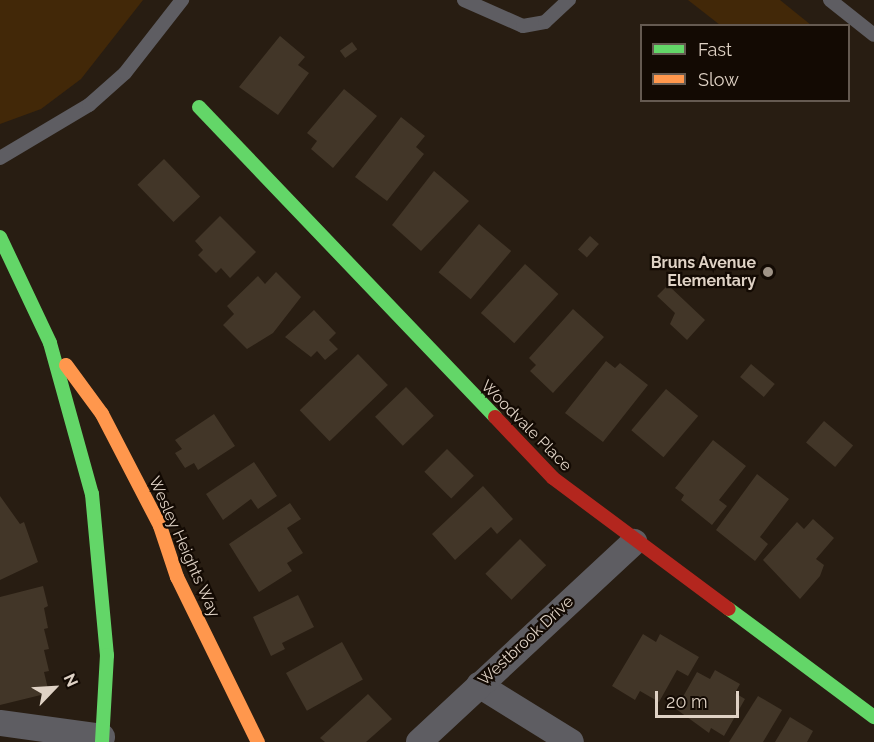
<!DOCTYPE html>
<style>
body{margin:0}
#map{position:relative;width:874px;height:742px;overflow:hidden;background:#281d12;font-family:Raleway,sans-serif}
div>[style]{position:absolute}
.green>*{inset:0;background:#422808}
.building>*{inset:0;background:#423628;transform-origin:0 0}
.lane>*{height:14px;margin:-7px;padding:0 7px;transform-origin:7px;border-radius:7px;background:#5e5d62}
.street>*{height:26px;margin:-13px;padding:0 13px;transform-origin:13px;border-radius:13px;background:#5e5d62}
.fast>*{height:14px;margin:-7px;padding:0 7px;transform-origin:7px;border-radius:7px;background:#63d668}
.slow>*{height:14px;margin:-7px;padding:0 7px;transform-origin:7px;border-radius:7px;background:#ff974d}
.jam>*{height:14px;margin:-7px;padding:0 7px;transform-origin:7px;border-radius:7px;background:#b3261e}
.dots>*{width:16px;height:16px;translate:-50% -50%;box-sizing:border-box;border:3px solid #130a03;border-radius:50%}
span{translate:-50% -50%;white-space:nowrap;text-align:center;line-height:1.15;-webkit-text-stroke:4.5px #130a03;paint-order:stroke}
.poi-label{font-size:16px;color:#dfd2c5;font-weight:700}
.right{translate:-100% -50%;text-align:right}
.street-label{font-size:16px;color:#dfd2c5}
.legend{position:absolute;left:640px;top:24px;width:210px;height:78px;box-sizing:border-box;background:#130a03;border:2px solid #655a51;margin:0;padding:8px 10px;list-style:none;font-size:18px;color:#dfd2c5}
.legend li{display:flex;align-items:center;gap:12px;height:30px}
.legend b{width:30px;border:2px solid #655a51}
.north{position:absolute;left:24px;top:658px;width:60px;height:60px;-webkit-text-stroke:4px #130a03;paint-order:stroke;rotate:65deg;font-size:16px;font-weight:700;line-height:24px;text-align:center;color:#dfd2c5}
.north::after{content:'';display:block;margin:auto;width:21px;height:27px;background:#dfd2c5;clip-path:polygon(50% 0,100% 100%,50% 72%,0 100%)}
.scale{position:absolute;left:655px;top:691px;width:84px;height:27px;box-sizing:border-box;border:3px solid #dfd2c5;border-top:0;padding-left:8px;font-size:18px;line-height:21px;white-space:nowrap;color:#dfd2c5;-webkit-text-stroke:4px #130a03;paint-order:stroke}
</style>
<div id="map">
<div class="green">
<i style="clip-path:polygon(0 0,143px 0,81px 79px,41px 109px,0 124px)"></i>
<i style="clip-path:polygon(688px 0,780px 0,811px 25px,720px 25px)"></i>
</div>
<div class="building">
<i style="clip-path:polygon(280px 36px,305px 57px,298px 65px,309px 73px,278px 115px,239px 87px)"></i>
<i style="left:352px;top:42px;width:9px;height:15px;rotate:54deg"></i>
<i style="clip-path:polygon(344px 89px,377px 116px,333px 168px,311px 149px,317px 141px,307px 133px)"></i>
<i style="clip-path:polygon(401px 117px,425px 136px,416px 147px,424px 154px,387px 201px,355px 177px)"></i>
<i style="left:164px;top:159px;width:52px;height:37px;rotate:46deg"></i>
<i style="clip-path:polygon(434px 171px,469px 201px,421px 251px,392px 225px)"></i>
<i style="clip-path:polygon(220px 216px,256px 252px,230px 278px,221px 268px,216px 273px,198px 255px,203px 250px,195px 241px)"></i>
<i style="left:479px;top:224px;width:42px;height:63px;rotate:40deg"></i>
<i style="left:590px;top:236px;width:12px;height:18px;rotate:42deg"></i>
<i style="left:525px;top:264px;width:45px;height:66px;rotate:42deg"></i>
<i style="clip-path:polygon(276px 272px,301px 297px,273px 333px,247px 349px,223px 325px,234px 314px,227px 306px,258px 276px,265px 284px)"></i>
<i style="clip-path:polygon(668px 285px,705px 320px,687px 340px,670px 324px,675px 313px,657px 296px)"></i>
<i style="clip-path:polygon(573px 309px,604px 337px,553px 393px,530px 371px,536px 365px,529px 358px)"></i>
<i style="clip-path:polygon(314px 310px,336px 333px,329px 340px,338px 349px,325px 360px,317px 351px,311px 357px,285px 337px)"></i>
<i style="left:358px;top:354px;width:43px;height:81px;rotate:46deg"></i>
<i style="clip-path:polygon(606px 361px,615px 368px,620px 363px,648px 385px,603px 442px,565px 413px)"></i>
<i style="left:751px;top:364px;width:31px;height:17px;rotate:40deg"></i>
<i style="left:406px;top:387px;width:40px;height:43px;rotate:46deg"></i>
<i style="left:666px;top:389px;width:42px;height:54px;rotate:40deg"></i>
<i style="clip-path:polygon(214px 414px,235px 446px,198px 470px,194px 463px,185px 468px,175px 453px,182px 449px,175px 440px)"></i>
<i style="left:824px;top:421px;width:38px;height:28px;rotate:40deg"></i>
<i style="clip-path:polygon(713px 440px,746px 466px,719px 500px,727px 506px,712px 525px,681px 500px,684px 495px,675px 488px)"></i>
<i style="left:447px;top:449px;width:38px;height:32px;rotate:45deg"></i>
<i style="clip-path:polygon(254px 462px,277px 496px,258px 509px,251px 499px,223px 520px,206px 494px)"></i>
<i style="clip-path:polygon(757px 474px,789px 499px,760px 537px,768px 544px,755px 561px,716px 530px)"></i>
<i style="clip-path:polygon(483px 486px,513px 519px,497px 534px,491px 527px,455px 560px,432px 534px)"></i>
<i style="clip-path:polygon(0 496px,20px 524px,24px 522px,38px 562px,0 580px)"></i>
<i style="clip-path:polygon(290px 503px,301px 519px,287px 528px,303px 553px,287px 563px,292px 571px,259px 592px,229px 544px)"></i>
<i style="clip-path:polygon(813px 519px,834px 538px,816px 559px,824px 565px,820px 576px,800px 599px,763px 560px,797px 522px,804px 529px)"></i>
<i style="left:520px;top:539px;width:37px;height:49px;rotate:45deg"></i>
<i style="clip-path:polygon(43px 586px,48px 606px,44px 608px,48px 628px,44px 629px,49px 649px,44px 650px,49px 671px,44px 672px,49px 693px,0 705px,0 597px)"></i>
<i style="clip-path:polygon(298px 595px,314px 627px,282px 643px,285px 649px,271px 656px,253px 617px)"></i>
<i style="clip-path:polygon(643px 634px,656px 642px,660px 634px,699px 657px,688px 676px,677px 670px,659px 702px,640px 691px,635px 700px,612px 686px)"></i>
<i style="left:342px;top:642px;width:43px;height:64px;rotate:61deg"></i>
<i style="clip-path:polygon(715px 670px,740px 684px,735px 693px,745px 699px,724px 736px,711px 728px,709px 733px,676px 709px,697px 672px,710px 679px)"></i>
<i style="clip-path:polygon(368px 694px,392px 719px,366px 742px,325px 742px,320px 738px)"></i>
<i style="clip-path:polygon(758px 696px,782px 710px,763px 742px,729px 742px)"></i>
<i style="clip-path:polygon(790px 717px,813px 731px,807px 742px,775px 742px)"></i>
</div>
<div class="lane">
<i style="left:464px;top:0;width:64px;rotate:23.8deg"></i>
<i style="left:523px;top:26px;width:22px;rotate:-10deg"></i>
<i style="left:545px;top:22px;width:33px;rotate:-43deg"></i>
<i style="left:830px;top:0;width:56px;rotate:38.5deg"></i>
<i style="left:0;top:158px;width:104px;rotate:-30.8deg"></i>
<i style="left:89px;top:105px;width:48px;rotate:-41.6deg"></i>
<i style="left:125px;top:73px;width:93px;rotate:-52deg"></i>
</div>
<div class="street">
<i style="left:479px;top:685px;width:108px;rotate:31.8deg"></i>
<i style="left:0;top:723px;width:103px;rotate:7.8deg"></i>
<i style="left:419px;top:742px;width:294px;rotate:-42.9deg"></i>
</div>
<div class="fast">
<i style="left:199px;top:107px;width:429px;rotate:46.3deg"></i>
<i style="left:0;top:237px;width:117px;rotate:64.7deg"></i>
<i style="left:50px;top:343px;width:157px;rotate:74.5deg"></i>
<i style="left:92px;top:494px;width:162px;rotate:84.7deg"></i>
<i style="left:107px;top:655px;width:87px;rotate:93.3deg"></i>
<i style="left:729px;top:609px;width:181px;rotate:36.7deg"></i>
</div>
<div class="slow">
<i style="left:66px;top:365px;width:61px;rotate:53.7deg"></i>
<i style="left:102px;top:414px;width:126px;rotate:62.6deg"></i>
<i style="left:160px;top:526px;width:54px;rotate:71.6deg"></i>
<i style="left:177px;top:577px;width:184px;rotate:63.9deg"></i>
</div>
<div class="jam">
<i style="left:495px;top:417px;width:84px;rotate:46.4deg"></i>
<i style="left:553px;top:478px;width:219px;rotate:36.7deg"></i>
</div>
<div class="dots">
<i style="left:768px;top:272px;background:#9f9386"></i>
</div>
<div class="poi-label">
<span class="right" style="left:756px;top:272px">Bruns Avenue<br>Elementary</span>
</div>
<div class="street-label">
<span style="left:526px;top:426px;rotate:45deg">Woodvale Place</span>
<span style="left:184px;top:547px;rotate:66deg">Wesley Heights Way</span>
<span style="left:526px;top:641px;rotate:-43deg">Westbrook Drive</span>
</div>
<ul class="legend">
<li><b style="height:8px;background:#63d668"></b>Fast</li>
<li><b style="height:8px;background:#ff974d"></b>Slow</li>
</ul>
<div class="north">N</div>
<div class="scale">20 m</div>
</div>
